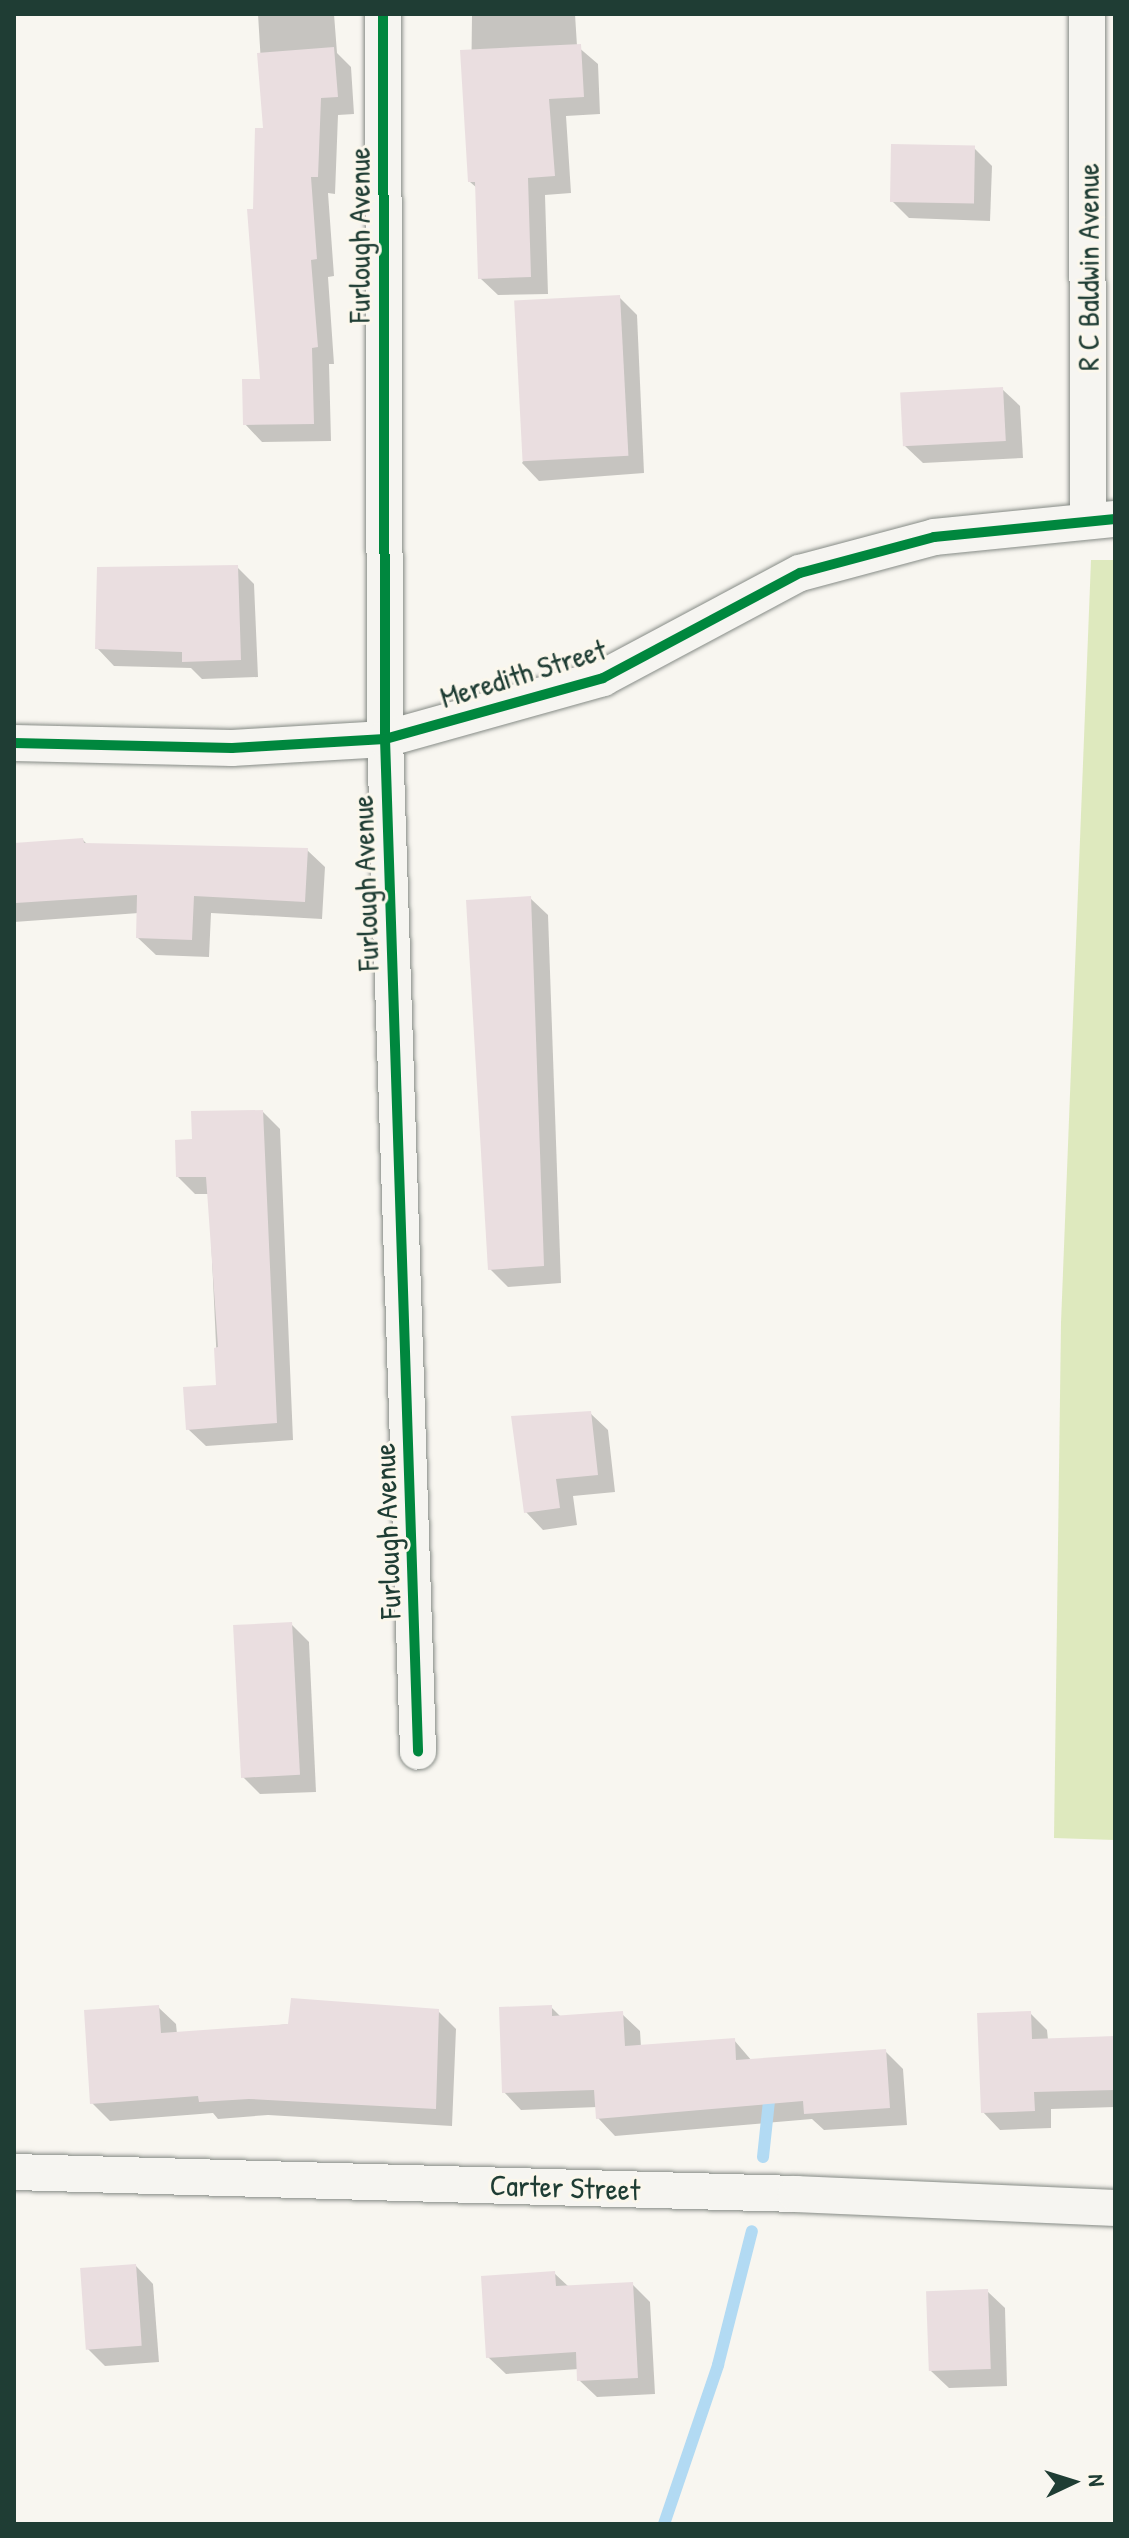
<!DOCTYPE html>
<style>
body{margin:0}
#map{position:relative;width:1129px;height:2538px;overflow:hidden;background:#f8f6f0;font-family:"Patrick Hand",sans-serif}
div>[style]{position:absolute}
.green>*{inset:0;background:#dee9be}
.shadow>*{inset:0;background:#0003}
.stream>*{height:12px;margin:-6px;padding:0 6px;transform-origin:6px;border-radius:6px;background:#b2daf3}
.building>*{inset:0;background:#eadee0;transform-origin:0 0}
.roads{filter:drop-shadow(0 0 2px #868b86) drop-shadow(0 0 2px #868b86)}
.street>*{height:36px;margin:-18px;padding:0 18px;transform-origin:18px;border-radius:18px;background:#f6f5f1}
.cycleway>*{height:10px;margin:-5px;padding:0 5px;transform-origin:5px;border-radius:5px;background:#00873e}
span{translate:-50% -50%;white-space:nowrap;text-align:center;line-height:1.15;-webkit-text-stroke:6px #fbf7ec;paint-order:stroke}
.street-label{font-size:30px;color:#1f3d34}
.frame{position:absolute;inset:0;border:16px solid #1f3d34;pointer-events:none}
.north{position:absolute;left:1033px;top:2442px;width:80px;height:80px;-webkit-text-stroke:6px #fbf7ec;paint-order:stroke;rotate:86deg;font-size:22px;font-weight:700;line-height:32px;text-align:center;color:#1f3d34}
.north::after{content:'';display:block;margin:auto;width:28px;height:36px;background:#1f3d34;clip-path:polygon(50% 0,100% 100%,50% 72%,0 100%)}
</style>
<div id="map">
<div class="green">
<i style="clip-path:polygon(1091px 560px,1115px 560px,1115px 1840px,1054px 1838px,1061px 1323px)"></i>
</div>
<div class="shadow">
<i style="clip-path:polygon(258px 14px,334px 14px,337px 53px,351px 67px,354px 114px,338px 115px,335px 194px,328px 193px,334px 276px,328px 277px,334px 364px,329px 364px,331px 441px,262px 442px,245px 424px,262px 381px,255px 210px,265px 130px)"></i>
<i style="clip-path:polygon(472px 14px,575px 14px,577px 46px,598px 64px,600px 114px,566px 116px,571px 193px,545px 195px,548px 294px,498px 295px,480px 278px,477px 188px,470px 182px)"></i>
<i style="clip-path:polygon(974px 148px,992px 166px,990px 221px,909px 218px,892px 201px)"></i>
<i style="clip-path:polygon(619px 297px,637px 315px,644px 473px,539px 481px,522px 463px)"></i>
<i style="clip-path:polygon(1002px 389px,1020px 406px,1023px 458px,923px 463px,905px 446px)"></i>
<i style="clip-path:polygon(237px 567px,254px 584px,258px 677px,202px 679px,191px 668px,114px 666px,97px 648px)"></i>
<i style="clip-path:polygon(83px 840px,88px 845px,307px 850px,325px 867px,322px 919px,211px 913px,209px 957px,156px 955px,138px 938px,139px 913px,14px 922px,14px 845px)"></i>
<i style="clip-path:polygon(530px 898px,548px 915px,561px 1283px,508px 1287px,490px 1269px)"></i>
<i style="clip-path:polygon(263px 1112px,280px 1129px,293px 1440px,206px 1446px,188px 1429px,218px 1387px,209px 1194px,195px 1194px,178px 1177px,194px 1141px)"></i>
<i style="clip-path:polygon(590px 1413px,608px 1430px,615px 1492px,573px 1496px,577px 1525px,543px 1530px,526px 1512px)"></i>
<i style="clip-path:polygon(291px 1624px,309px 1642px,316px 1792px,260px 1794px,243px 1777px)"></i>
<i style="clip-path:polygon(158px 2007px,176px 2024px,177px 2034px,438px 2011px,456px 2029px,452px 2126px,268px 2115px,218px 2119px,213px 2113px,110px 2121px,92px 2103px)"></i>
<i style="clip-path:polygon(551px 2007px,562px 2018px,622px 2014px,640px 2031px,641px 2047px,734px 2040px,752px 2061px,885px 2051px,903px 2069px,907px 2125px,824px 2130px,812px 2119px,615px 2136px,598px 2118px,597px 2107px,521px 2110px,504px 2092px)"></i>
<i style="clip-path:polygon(1030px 2013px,1047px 2030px,1048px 2040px,1115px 2038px,1115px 2107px,1051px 2109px,1051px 2128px,1000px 2130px,983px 2112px)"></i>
<i style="clip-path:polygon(136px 2266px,153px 2284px,159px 2362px,105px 2366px,88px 2349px)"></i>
<i style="clip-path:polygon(554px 2273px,569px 2287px,632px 2284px,650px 2302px,655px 2394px,597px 2397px,579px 2380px,579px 2369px,506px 2374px,488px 2357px)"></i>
<i style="clip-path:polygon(987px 2291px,1005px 2308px,1007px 2386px,949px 2388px,931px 2371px)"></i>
</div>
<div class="stream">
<i style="left:763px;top:2157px;width:66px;rotate:-83.9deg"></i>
<i style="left:664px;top:2524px;width:168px;rotate:-71.2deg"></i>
<i style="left:718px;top:2365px;width:138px;rotate:-75.8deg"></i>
</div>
<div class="building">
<i style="clip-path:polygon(581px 44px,584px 97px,549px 99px,555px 176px,528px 178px,531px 277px,478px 279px,475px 182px,468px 182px,460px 50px)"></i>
<i style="clip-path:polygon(334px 47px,338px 97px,321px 98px,318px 177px,311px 177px,317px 259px,311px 260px,318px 347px,312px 348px,314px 424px,243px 425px,242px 379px,260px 379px,247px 209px,253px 209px,255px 128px,263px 128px,257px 53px)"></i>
<i style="left:891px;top:144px;width:84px;height:58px;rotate:1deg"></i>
<i style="left:620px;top:295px;width:161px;height:106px;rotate:87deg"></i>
<i style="left:1003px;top:387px;width:54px;height:103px;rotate:87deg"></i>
<i style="clip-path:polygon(238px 565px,241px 660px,182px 662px,182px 652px,95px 649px,97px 567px)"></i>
<i style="clip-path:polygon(83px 838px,84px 843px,308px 848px,305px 902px,194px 896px,192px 940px,136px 938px,137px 895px,16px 903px,14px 843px)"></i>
<i style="clip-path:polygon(531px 896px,544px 1266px,488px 1270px,466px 900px)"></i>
<i style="clip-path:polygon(263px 1110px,277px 1423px,186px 1430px,183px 1387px,216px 1385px,214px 1348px,218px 1347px,206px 1177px,176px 1177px,175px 1140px,192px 1139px,191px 1111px)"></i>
<i style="clip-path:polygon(591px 1411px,598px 1475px,556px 1479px,560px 1508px,524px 1513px,511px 1416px)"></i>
<i style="left:292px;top:1622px;width:153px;height:59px;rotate:87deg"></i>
<i style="clip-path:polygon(291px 1998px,439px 2009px,436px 2109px,249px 2099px,199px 2102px,198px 2096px,90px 2104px,84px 2010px,159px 2005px,161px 2033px,288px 2024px)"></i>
<i style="clip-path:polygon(552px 2005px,552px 2016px,623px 2011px,625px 2046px,735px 2038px,736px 2060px,886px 2049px,890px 2108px,804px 2114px,803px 2101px,596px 2119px,594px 2090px,502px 2093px,499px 2007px)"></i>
<i style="clip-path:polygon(1031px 2011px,1032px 2039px,1115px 2036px,1115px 2090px,1034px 2092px,1035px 2111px,981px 2113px,977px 2013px)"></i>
<i style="left:136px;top:2264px;width:82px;height:56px;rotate:86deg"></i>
<i style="clip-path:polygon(555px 2271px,556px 2286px,633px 2282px,638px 2378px,577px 2381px,576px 2352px,486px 2358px,481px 2276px)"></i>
<i style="left:988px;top:2289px;width:80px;height:62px;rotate:88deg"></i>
</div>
<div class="roads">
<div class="street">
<i style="left:383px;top:14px;width:725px;rotate:89.84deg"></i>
<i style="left:385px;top:739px;width:1013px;rotate:88.13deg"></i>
<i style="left:1087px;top:14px;width:506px;rotate:89.89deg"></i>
<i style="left:14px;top:743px;width:218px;rotate:1.3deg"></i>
<i style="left:232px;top:748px;width:153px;rotate:-3.4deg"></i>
<i style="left:385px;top:739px;width:226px;rotate:-15.6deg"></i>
<i style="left:603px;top:678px;width:223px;rotate:-28.1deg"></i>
<i style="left:800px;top:573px;width:139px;rotate:-15deg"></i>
<i style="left:934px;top:537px;width:182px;rotate:-5.7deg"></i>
<i style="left:14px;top:2172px;width:782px;rotate:1.61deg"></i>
<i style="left:796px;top:2194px;width:319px;rotate:2.5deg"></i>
</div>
</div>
<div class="cycleway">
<i style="left:383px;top:14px;width:725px;rotate:89.84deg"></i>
<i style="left:385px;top:739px;width:1013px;rotate:88.13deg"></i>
<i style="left:14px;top:743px;width:218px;rotate:1.3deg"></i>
<i style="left:232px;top:748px;width:153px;rotate:-3.4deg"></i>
<i style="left:385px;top:739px;width:226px;rotate:-15.6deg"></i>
<i style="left:603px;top:678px;width:223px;rotate:-28.1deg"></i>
<i style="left:800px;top:573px;width:139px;rotate:-15deg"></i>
<i style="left:934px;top:537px;width:182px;rotate:-5.7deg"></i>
</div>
<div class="street-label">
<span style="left:359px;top:235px;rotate:-90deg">Furlough Avenue</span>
<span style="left:1088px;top:267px;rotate:-90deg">R C Baldwin Avenue</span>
<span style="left:523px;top:673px;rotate:-17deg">Meredith Street</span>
<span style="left:365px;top:883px;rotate:-92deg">Furlough Avenue</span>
<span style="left:387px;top:1531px;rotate:-92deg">Furlough Avenue</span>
<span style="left:565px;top:2187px;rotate:2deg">Carter Street</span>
</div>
<div class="frame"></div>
<div class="north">N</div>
</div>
